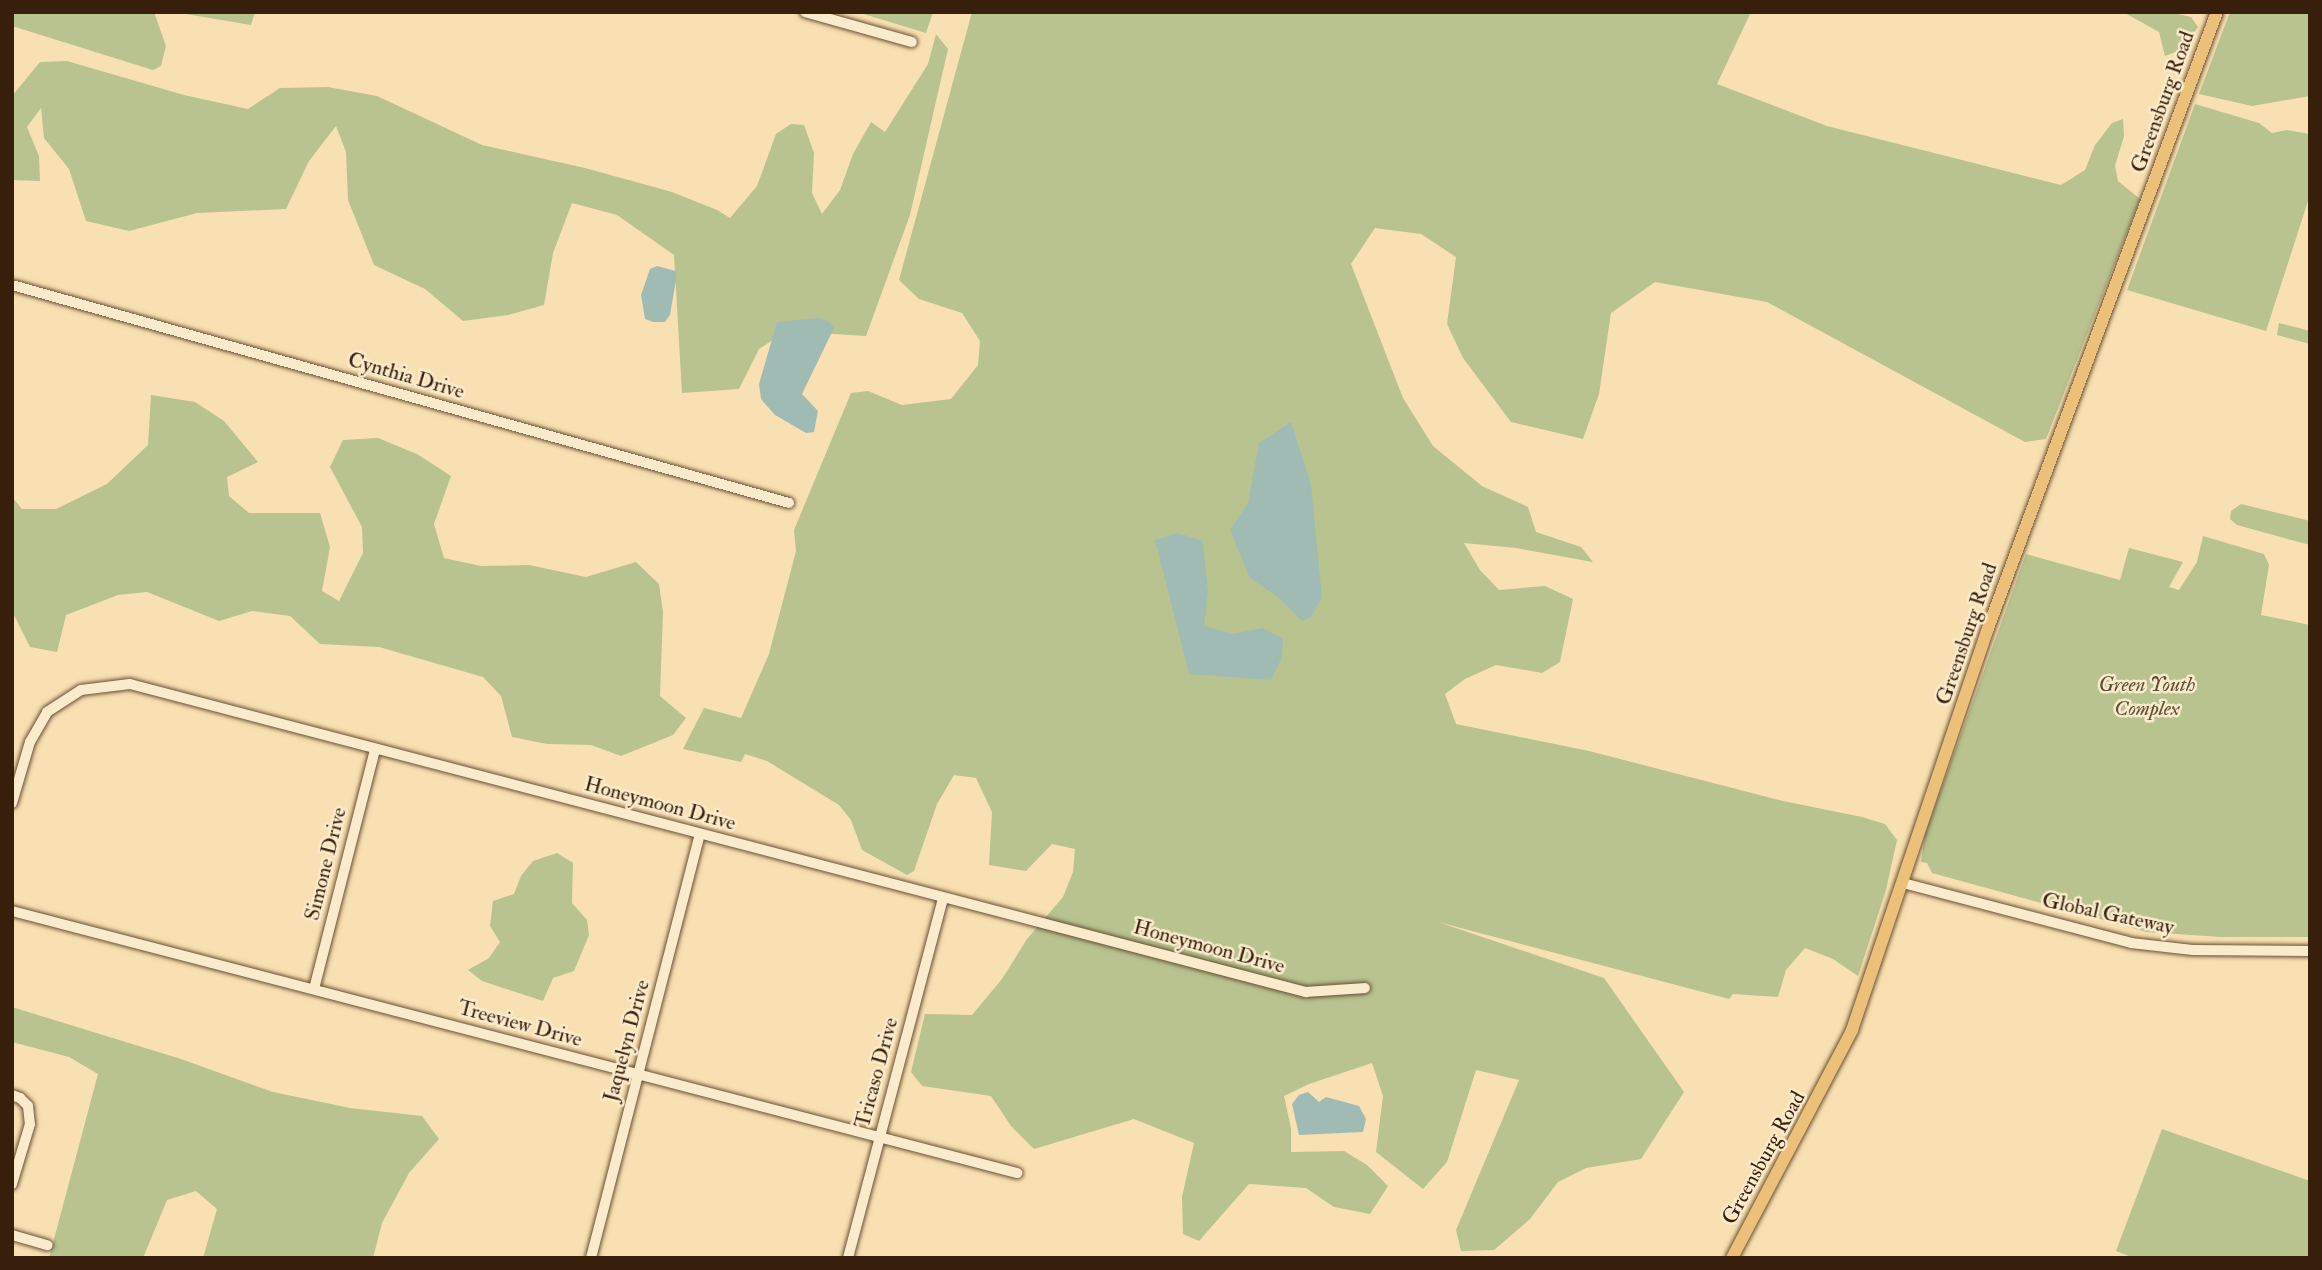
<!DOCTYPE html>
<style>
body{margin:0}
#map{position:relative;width:2322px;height:1270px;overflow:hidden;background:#f9e0b2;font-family:"IM FELL Double Pica",serif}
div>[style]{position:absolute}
.green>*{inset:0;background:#b8c390}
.water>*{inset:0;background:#a0bbb4}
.roads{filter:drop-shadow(0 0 2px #684f35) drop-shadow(0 0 2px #684f35)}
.minor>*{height:10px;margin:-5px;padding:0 5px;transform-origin:5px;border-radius:5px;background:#fbebcd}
.major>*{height:12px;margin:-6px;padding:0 6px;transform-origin:6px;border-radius:6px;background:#ecc079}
span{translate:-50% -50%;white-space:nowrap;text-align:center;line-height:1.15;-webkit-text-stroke:5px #fbebcd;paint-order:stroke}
.street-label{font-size:21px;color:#371f0b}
.park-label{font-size:21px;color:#5e5033;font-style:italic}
.frame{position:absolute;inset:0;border:14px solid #371f0b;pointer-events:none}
</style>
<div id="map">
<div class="green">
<i style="clip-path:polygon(12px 12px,154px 12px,166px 46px,161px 66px,153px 70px,12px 26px)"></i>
<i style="clip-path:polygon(174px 12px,255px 12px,251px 25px)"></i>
<i style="clip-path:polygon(857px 12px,933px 12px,926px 33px)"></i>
<i style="clip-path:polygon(972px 12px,1751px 12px,1717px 84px,1827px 126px,2061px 185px,2085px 170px,2095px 145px,2112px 123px,2123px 119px,2124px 136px,2115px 166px,2118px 181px,2140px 199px,2046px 439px,2025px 442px,1767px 302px,1655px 282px,1611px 313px,1599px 394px,1583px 439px,1511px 422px,1463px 358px,1447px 324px,1456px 257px,1421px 234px,1375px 228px,1351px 264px,1403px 398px,1433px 446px,1482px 486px,1528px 507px,1536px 532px,1581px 547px,1593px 562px,1516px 548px,1464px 543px,1480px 570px,1499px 590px,1545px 586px,1573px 599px,1560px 662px,1542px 673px,1496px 665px,1465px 679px,1445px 694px,1456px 724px,1589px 751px,1783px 801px,1862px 817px,1885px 824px,1897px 840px,1886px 890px,1858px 976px,1833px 959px,1805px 948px,1786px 970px,1778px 997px,1733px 994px,1729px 999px,1438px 922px,1604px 978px,1684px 1092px,1641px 1159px,1586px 1168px,1558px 1182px,1530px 1219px,1494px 1250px,1461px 1251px,1456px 1230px,1519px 1080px,1476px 1070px,1447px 1162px,1423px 1189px,1376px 1152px,1383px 1096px,1372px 1063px,1309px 1084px,1284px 1096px,1291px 1128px,1291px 1152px,1344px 1151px,1367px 1165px,1388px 1186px,1370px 1214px,1334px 1207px,1306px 1188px,1249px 1184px,1199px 1241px,1183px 1234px,1182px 1197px,1194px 1143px,1134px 1119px,1034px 1149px,1011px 1126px,991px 1096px,922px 1086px,911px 1072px,925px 1014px,972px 1015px,1002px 979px,1027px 939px,1063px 897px,1073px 872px,1075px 849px,1052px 844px,1026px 871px,989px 865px,992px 812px,976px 778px,954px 775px,937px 804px,914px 871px,907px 875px,862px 850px,851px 820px,839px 805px,767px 761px,745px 754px,741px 762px,683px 749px,704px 708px,741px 718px,769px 654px,796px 551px,794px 530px,851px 393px,868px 391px,902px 405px,951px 399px,978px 365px,980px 341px,962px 313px,919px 299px,899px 280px)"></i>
<i style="clip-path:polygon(2123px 12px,2168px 12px,2191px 17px,2198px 27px,2181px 50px,2165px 56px,2159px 32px)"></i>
<i style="clip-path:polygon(2230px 12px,2310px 12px,2310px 96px,2252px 106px,2199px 94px)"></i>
<i style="clip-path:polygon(936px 34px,948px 49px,910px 215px,866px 336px,787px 331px,759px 349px,739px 389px,682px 393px,674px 255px,617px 215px,572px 203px,553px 253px,544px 305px,508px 315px,463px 321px,425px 289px,374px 265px,348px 200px,346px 152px,336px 126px,309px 161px,286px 209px,197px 213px,129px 231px,86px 221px,69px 169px,44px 138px,41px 108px,27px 127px,39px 156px,40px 181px,12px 180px,12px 96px,40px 62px,67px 61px,184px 95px,248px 109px,280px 88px,328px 87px,377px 96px,482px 145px,585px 168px,672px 192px,717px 210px,730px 218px,757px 186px,776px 134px,791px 124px,804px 125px,814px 153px,812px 193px,822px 214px,840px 190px,853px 154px,871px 122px,885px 132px,928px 64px)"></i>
<i style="clip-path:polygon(2195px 104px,2259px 123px,2272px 133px,2287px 130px,2310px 134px,2310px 195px,2266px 331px,2127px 290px)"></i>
<i style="clip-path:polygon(2279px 323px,2310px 331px,2310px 344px,2277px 335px)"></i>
<i style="clip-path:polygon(151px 395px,195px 402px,224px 421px,258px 462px,227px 477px,229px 496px,249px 513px,320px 513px,330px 547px,322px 591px,339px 601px,363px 553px,362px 527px,330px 467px,343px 440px,378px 438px,417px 454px,451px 476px,434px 524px,444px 558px,481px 566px,529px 565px,586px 577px,636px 562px,659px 584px,663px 612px,660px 696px,686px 718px,673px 735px,621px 756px,591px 745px,547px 744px,512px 737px,501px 696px,483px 677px,379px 647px,320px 644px,290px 616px,252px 611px,219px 621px,147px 592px,118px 595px,66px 615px,57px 652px,30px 647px,12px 611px,12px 497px,22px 509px,56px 509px,107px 484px,148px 445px)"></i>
<i style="clip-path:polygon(2241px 504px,2310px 521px,2310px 545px,2237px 525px,2230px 519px,2231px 511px)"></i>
<i style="clip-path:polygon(2203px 536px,2264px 554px,2269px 565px,2261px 615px,2310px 625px,2310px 937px,2220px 937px,2147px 932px,1932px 873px,1927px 863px,1921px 862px,1925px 834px,2026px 554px,2120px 580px,2129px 548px,2183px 562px,2169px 587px,2179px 590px,2197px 562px)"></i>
<i style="clip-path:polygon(557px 853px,573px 863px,572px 903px,587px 920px,589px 935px,574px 971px,553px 978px,543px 1001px,482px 981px,468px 970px,489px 958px,500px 942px,490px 926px,493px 901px,514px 894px,521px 876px,533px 861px)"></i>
<i style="clip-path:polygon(12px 1007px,181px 1059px,273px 1092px,350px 1108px,422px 1116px,439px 1139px,409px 1173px,382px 1223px,373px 1258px,203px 1258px,217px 1209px,196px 1191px,167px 1200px,143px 1258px,49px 1258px,98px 1074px,69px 1057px,12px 1042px)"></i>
<i style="clip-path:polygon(2162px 1129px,2310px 1181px,2310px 1258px,2134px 1258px,2116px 1251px)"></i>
</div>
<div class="water">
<i style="clip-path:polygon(657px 266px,676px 271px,676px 280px,670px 315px,665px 322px,653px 322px,645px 319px,641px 295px,650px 269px)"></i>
<i style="clip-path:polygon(819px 318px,828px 321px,834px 328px,802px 394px,818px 411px,814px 432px,806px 433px,775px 415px,761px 399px,759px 384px,777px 322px)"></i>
<i style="clip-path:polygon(1291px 422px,1311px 484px,1322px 597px,1311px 617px,1302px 621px,1279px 598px,1250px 578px,1230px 530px,1248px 503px,1259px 443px)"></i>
<i style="clip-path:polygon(1178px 533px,1203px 541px,1208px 592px,1204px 626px,1232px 634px,1263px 628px,1283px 639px,1282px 657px,1271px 680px,1189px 674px,1155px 540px)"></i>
<i style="clip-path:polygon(1308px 1092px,1319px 1102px,1326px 1097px,1359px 1106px,1366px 1119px,1363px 1132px,1299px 1135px,1292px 1104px,1299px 1095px)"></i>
</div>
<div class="roads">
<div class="minor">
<i style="left:805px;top:12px;width:111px;rotate:15.7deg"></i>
<i style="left:12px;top:285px;width:807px;rotate:15.67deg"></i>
<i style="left:12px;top:803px;width:64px;rotate:-73.6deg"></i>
<i style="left:30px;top:742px;width:34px;rotate:-60deg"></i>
<i style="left:47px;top:712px;width:40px;rotate:-32.9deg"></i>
<i style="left:81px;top:690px;width:49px;rotate:-7deg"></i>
<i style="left:130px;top:684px;width:1216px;rotate:14.68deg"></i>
<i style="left:1306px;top:992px;width:59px;rotate:-3.9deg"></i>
<i style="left:1903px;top:883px;width:236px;rotate:14.7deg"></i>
<i style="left:2131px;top:943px;width:62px;rotate:6.4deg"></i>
<i style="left:2193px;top:950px;width:117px;rotate:0.5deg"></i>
<i style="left:12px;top:911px;width:1039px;rotate:14.61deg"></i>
<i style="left:314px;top:989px;width:248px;rotate:-75.7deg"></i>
<i style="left:12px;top:1095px;width:9px;rotate:21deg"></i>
<i style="left:20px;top:1098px;width:11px;rotate:45deg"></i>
<i style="left:28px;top:1106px;width:18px;rotate:84deg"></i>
<i style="left:30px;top:1124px;width:63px;rotate:106.7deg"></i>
<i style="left:12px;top:1235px;width:37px;rotate:16deg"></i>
<i style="left:591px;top:1258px;width:437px;rotate:-75.6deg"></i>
<i style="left:848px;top:1258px;width:372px;rotate:-75.2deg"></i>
</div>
<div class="major">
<i style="left:1732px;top:1258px;width:258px;rotate:-62.2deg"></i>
<i style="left:1852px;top:1030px;width:421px;rotate:-71.3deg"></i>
<i style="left:1987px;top:631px;width:660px;rotate:-69.62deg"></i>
</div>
</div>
<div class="street-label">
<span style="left:2163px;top:102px;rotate:-70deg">Greensburg Road</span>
<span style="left:406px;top:376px;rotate:16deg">Cynthia Drive</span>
<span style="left:1967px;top:634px;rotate:-71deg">Greensburg Road</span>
<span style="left:660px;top:804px;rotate:15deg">Honeymoon Drive</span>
<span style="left:326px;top:864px;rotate:-76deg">Simone Drive</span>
<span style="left:2108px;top:914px;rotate:12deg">Global Gateway</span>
<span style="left:1209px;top:947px;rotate:15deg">Honeymoon Drive</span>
<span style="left:520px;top:1024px;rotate:15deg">Treeview Drive</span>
<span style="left:627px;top:1041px;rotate:-75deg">Jaquelyn Drive</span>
<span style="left:877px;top:1073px;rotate:-75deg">Tricaso Drive</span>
<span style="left:1764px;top:1158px;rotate:-61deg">Greensburg Road</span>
</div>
<div class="park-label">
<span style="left:2147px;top:697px">Green Youth<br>Complex</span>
</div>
<div class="frame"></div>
</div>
